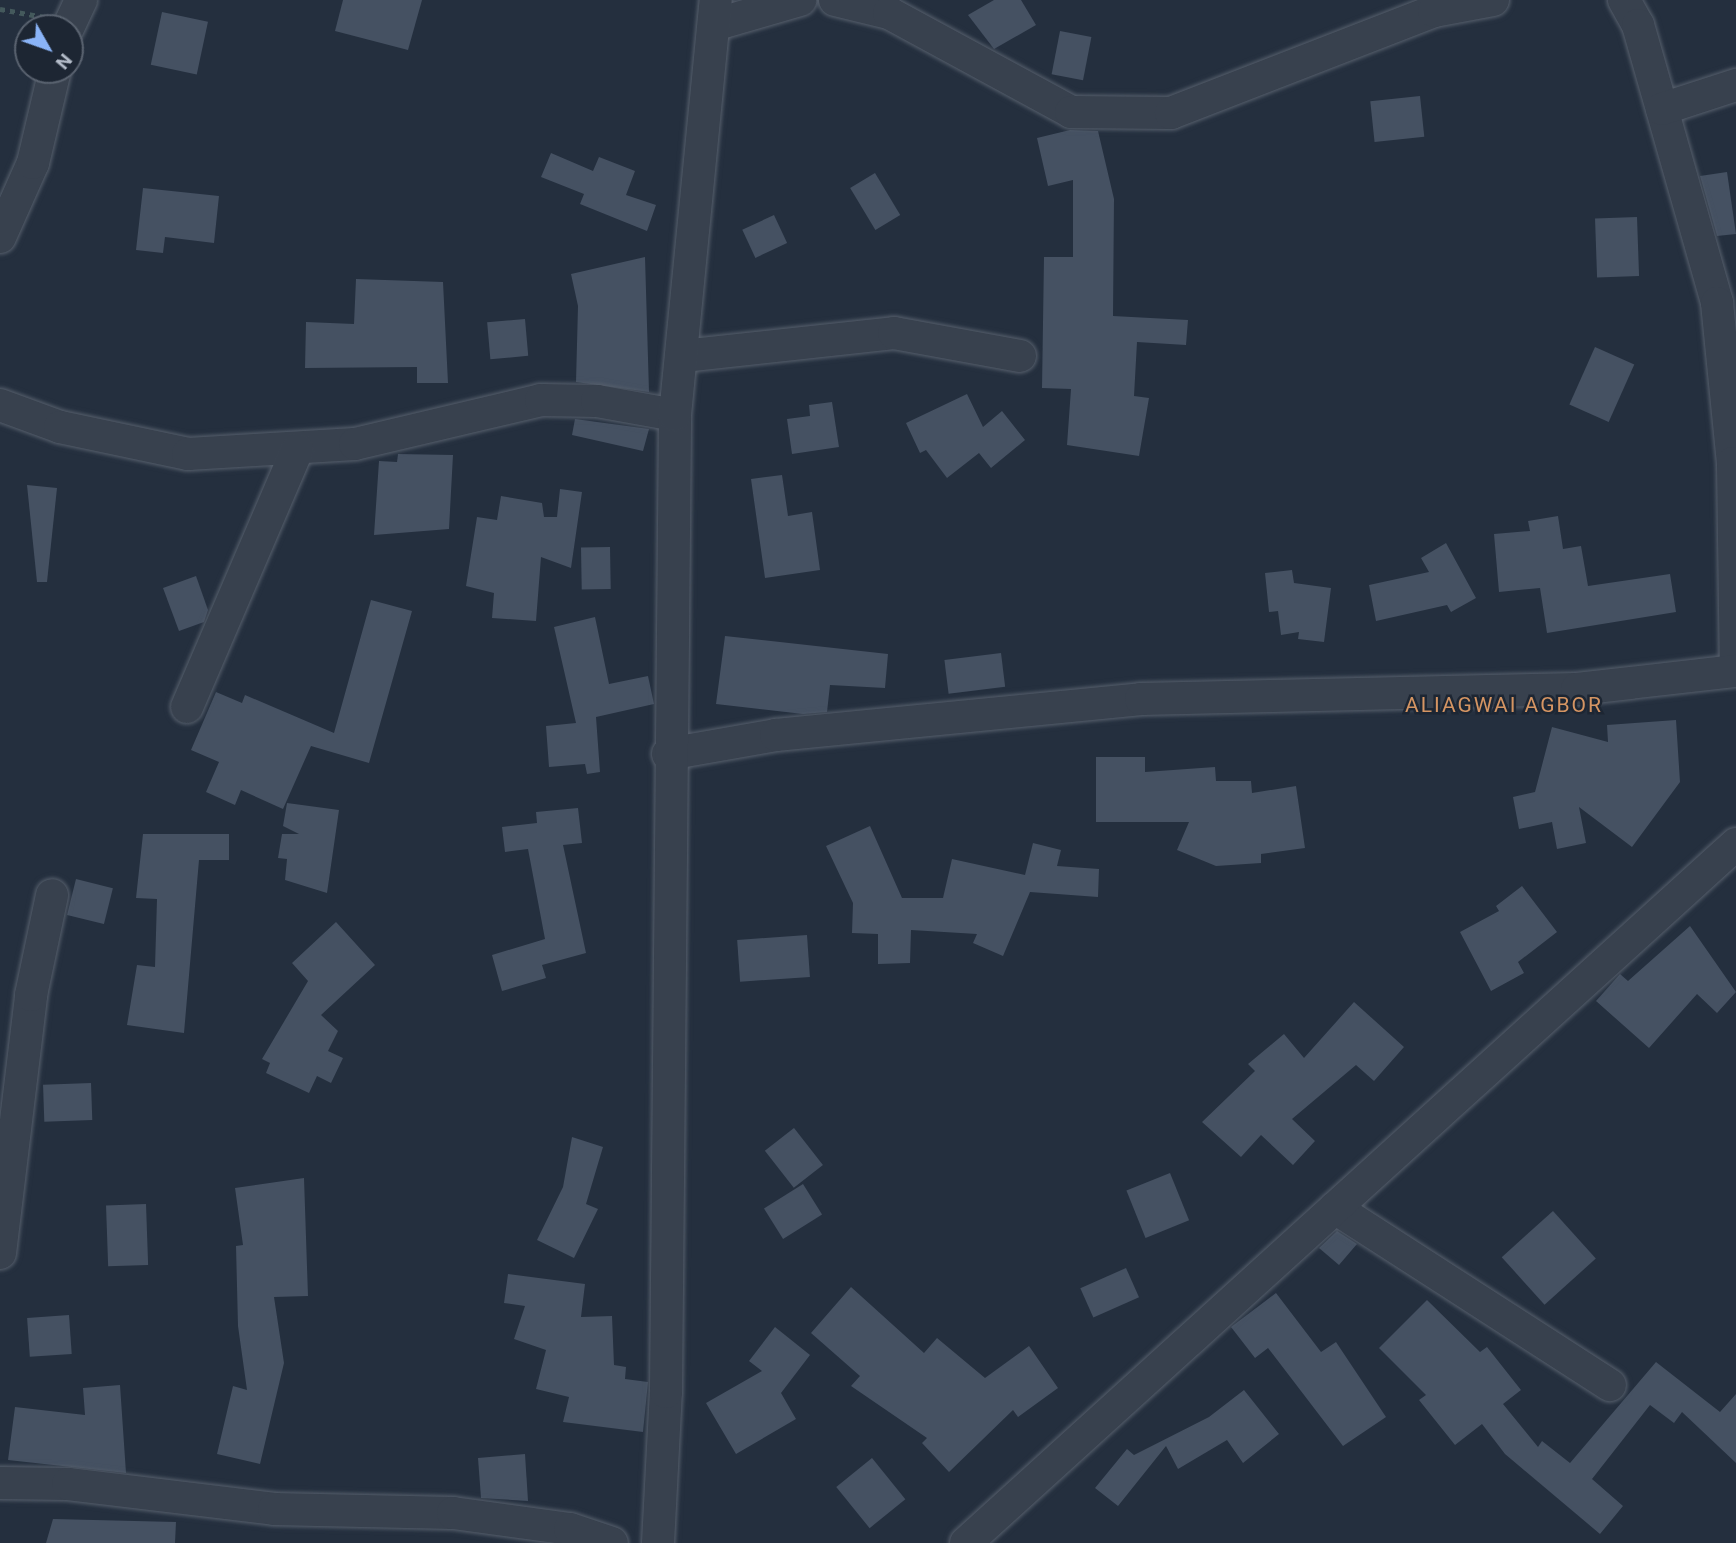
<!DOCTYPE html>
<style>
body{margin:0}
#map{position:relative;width:1736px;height:1543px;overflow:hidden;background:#242f3e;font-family:Roboto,sans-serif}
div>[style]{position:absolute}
.building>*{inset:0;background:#455162;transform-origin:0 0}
.path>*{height:4.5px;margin-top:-2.25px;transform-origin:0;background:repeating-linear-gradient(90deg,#44595c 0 5px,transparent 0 10px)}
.roads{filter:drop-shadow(0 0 2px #565f6c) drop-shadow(0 0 2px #565f6c)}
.minor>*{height:32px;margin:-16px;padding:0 16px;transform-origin:16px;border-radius:16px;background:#38414e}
span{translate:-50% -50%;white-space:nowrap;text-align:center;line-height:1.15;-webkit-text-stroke:5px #1d2633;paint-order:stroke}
.quarter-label{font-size:21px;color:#d59563;letter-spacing:2px}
.north{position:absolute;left:14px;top:14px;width:70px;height:70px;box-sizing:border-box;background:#1d2633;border:2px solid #59626f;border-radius:50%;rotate:130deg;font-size:19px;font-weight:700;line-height:28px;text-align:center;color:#b4bcc9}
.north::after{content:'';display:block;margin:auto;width:24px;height:32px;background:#8ab4f8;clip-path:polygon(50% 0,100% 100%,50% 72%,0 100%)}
</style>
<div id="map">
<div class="building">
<i style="clip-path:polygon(343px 0,422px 0,408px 50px,335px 31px)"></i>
<i style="clip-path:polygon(994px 0,1021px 0,1036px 25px,994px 49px,968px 15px)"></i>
<i style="left:162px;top:12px;width:47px;height:54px;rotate:12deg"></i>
<i style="left:1060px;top:31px;width:32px;height:44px;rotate:11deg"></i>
<i style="left:1420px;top:96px;width:41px;height:50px;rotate:84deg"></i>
<i style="clip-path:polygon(1070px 130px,1098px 131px,1114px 199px,1113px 316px,1188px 320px,1186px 345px,1137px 342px,1134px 396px,1149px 398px,1139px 456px,1067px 445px,1071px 389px,1042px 388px,1044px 257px,1073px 257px,1073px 180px,1048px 186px,1037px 138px)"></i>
<i style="clip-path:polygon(551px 153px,593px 171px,599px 157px,635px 171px,626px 195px,656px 205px,647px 231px,580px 204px,584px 194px,541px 177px)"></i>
<i style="clip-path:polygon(1727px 172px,1736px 234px,1717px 236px,1700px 176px)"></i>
<i style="left:875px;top:173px;width:49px;height:29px;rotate:59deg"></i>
<i style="clip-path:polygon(143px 188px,219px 196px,214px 243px,165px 237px,163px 253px,136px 250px)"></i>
<i style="left:774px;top:215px;width:31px;height:35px;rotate:65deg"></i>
<i style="left:1637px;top:217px;width:59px;height:42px;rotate:88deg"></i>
<i style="clip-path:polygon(645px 257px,649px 392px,576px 382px,578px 306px,571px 274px)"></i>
<i style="clip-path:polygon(356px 279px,443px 282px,448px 383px,417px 383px,417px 367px,305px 368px,306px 322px,354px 324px)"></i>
<i style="left:525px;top:319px;width:37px;height:38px;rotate:85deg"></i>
<i style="left:1595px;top:347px;width:43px;height:63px;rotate:24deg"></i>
<i style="clip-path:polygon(967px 394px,983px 427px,1002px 411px,1025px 440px,991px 468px,979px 453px,947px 478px,926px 450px,920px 453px,906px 423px)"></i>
<i style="clip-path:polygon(832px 402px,839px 447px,792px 454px,787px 419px,810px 416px,809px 405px)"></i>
<i style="clip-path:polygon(575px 419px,649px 429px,643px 451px,572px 435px)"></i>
<i style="clip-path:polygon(398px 454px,453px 455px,449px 529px,374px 535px,379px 461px,397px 462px)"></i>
<i style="clip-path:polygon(782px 475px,788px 516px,812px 512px,820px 570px,765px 578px,751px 479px)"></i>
<i style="clip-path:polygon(27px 485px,57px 488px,47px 582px,37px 582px)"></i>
<i style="clip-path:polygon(560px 489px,582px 492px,571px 568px,541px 557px,536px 621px,492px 618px,494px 593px,466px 586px,477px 517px,497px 520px,501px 496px,542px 503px,544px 517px,557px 517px)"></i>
<i style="clip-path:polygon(1558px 516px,1563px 549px,1581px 546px,1588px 586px,1670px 574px,1676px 612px,1547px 633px,1540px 588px,1499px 592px,1494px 534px,1530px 531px,1528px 521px)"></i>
<i style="clip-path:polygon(1446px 543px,1476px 598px,1451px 612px,1447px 605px,1376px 621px,1369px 585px,1429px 572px,1421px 558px)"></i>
<i style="left:610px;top:547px;width:42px;height:29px;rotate:89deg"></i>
<i style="clip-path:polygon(1292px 570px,1294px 583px,1331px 588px,1324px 642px,1298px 639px,1299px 632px,1281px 635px,1278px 611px,1269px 612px,1265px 573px)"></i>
<i style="clip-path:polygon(196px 576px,208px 610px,204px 622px,179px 631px,163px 588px)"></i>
<i style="clip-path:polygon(371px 600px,412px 611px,369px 763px,311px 746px,283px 809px,241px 790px,235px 805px,206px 792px,219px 762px,191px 750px,216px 692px,242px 703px,245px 695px,334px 733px)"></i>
<i style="clip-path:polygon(595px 617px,609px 684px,648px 676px,654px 704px,596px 717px,600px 772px,587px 774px,585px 764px,549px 767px,546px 726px,576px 723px,554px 627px)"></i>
<i style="clip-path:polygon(725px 636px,888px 654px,885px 688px,830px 685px,827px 712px,803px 714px,716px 704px)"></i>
<i style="left:1001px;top:653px;width:34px;height:57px;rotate:83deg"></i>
<i style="clip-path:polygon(1676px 720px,1680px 782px,1632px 847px,1579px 807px,1586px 843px,1557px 849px,1552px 822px,1519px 829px,1513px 797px,1535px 792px,1552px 727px,1608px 742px,1607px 725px)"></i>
<i style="clip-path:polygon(1096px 757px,1145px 757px,1145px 772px,1215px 767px,1216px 781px,1251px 781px,1252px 793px,1296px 786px,1305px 848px,1261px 854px,1261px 863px,1216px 866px,1177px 850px,1189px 822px,1096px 822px)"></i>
<i style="clip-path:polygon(287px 803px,339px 810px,327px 893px,285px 880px,287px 859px,278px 858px,282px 834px,299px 834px,283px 826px)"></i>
<i style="clip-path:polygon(578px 808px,582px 843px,563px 845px,586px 953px,542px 965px,546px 978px,502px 991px,492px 955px,545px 939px,528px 849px,505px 852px,502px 827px,537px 823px,536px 812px)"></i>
<i style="clip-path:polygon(870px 826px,902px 898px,943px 898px,952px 859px,1025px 875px,1033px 843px,1061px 850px,1057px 866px,1099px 869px,1098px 897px,1030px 892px,1003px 956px,973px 943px,977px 934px,911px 930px,910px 963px,878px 964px,878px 934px,852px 933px,853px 903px,826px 846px)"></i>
<i style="clip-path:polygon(143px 834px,229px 834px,229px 860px,199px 860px,184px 1033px,127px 1025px,137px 965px,155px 967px,157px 899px,136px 898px)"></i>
<i style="left:76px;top:879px;width:38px;height:37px;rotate:14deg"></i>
<i style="clip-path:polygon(1522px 886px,1557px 932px,1518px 962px,1524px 973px,1491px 991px,1460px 932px,1499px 911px,1496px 906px)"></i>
<i style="clip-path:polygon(336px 922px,375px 965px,321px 1015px,338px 1031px,328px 1051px,343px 1058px,331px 1083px,317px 1076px,309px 1093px,266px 1073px,270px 1063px,262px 1059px,308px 981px,292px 963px)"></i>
<i style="clip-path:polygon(1690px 926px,1736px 992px,1717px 1013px,1697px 994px,1649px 1048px,1596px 1001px,1620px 974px,1628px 981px)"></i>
<i style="left:807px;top:935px;width:42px;height:70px;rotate:86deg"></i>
<i style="clip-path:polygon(1354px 1002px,1404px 1047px,1374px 1081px,1356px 1065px,1292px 1119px,1315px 1141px,1293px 1165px,1261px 1135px,1241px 1157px,1202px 1122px,1255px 1071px,1248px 1064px,1284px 1034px,1304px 1058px)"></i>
<i style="left:91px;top:1083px;width:37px;height:48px;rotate:88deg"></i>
<i style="left:794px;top:1128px;width:47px;height:37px;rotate:52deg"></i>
<i style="clip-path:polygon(572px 1137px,603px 1147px,586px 1204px,598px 1209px,574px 1258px,537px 1240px,563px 1187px)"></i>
<i style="left:1170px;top:1173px;width:51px;height:47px;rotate:68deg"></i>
<i style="clip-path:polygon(304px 1178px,308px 1296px,274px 1297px,284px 1363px,260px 1464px,217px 1454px,233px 1386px,247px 1390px,238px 1326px,236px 1246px,243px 1245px,235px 1188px)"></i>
<i style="left:803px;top:1184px;width:36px;height:46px;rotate:58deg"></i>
<i style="left:146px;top:1204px;width:61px;height:40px;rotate:88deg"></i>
<i style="left:1553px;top:1211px;width:64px;height:69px;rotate:48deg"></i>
<i style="clip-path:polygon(1337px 1231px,1357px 1244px,1339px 1265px,1319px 1248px)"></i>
<i style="left:1126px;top:1268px;width:32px;height:50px;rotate:66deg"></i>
<i style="clip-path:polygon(508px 1274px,585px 1284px,581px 1317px,612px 1316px,614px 1365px,626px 1367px,625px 1379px,648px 1382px,643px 1432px,563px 1422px,569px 1397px,536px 1389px,546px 1350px,514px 1339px,525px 1306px,504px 1303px)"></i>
<i style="clip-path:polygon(851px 1287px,924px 1353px,937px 1338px,985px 1378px,1029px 1346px,1058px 1388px,1018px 1417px,1013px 1410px,949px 1472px,922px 1443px,927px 1438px,851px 1386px,860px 1376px,811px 1333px)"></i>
<i style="clip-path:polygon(1276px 1293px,1321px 1352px,1336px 1342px,1386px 1417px,1343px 1446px,1268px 1348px,1255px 1358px,1231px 1327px)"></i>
<i style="clip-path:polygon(1427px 1300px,1480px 1352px,1487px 1347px,1521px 1390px,1503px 1404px,1538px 1447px,1542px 1441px,1570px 1463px,1656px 1362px,1720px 1412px,1736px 1394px,1736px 1463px,1682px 1412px,1674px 1423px,1650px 1405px,1592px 1479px,1623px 1506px,1600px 1534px,1505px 1454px,1482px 1424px,1455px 1445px,1419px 1400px,1426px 1395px,1379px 1348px)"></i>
<i style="left:69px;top:1315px;width:39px;height:42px;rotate:86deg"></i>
<i style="clip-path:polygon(775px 1327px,810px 1355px,781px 1393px,796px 1419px,736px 1454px,706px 1403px,762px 1371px,749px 1361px)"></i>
<i style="clip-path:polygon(120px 1385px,126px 1473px,8px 1460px,15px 1407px,85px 1415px,83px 1388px)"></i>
<i style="clip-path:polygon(1244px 1390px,1279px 1434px,1243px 1463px,1227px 1440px,1178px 1469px,1166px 1446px,1118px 1506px,1095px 1488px,1127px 1449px,1134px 1455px,1209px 1417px)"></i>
<i style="clip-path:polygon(525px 1454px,528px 1501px,481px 1498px,478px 1458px)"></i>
<i style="left:872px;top:1458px;width:53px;height:46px;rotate:51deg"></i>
<i style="clip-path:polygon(53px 1519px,176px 1522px,175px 1543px,46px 1543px)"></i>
</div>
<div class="path">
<i style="left:0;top:9px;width:45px;rotate:10.3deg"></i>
</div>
<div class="roads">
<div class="minor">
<i style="left:835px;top:0;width:56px;rotate:13.5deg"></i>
<i style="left:889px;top:13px;width:207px;rotate:28.5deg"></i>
<i style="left:1071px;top:112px;width:100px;rotate:0.6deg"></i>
<i style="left:1171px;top:113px;width:282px;rotate:-21.2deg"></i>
<i style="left:1434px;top:11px;width:60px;rotate:-10.6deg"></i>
<i style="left:1624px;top:0;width:29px;rotate:61deg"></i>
<i style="left:1638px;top:25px;width:289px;rotate:74.1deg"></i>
<i style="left:1717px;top:303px;width:161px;rotate:84.3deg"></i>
<i style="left:1733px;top:463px;width:204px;rotate:89.2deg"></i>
<i style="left:714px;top:25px;width:90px;rotate:-16.2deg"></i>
<i style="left:68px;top:28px;width:31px;rotate:-65deg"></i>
<i style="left:1662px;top:109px;width:78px;rotate:-18deg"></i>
<i style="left:0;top:237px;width:81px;rotate:-66deg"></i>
<i style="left:33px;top:163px;width:96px;rotate:-76.7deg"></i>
<i style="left:683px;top:356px;width:212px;rotate:-6.2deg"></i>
<i style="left:894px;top:333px;width:128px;rotate:10.3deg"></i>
<i style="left:0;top:405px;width:64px;rotate:20.1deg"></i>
<i style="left:60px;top:427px;width:131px;rotate:11.9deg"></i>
<i style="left:188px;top:454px;width:167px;rotate:-3.4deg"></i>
<i style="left:355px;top:444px;width:191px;rotate:-13.3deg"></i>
<i style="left:541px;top:400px;width:56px;rotate:1deg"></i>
<i style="left:597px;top:401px;width:79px;rotate:10.2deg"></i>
<i style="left:187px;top:707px;width:280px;rotate:-66.8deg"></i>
<i style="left:668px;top:754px;width:110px;rotate:-10deg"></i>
<i style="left:776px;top:735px;width:367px;rotate:-5.6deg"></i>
<i style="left:1141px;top:699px;width:436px;rotate:-1.3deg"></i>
<i style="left:1577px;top:689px;width:160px;rotate:-6.5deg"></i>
<i style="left:1335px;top:1208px;width:327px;rotate:32.8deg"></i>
<i style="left:0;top:1253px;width:260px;rotate:-83.1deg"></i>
<i style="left:31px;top:995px;width:102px;rotate:-78.1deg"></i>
<i style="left:0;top:1483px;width:68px;rotate:0.8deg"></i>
<i style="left:68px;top:1484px;width:208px;rotate:6.9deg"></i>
<i style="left:274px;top:1509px;width:179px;rotate:1.3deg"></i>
<i style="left:453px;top:1513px;width:118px;rotate:7.8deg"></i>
<i style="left:570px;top:1529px;width:44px;rotate:18.4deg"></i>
<i style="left:658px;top:1543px;width:151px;rotate:-87deg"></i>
<i style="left:666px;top:1392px;width:977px;rotate:-89.47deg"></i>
<i style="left:675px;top:415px;width:417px;rotate:-84.4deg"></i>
<i style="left:966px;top:1543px;width:1040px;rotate:-42.23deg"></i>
</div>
</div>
<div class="quarter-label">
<span style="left:1504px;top:705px">ALIAGWAI AGBOR</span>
</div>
<div class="north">N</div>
</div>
